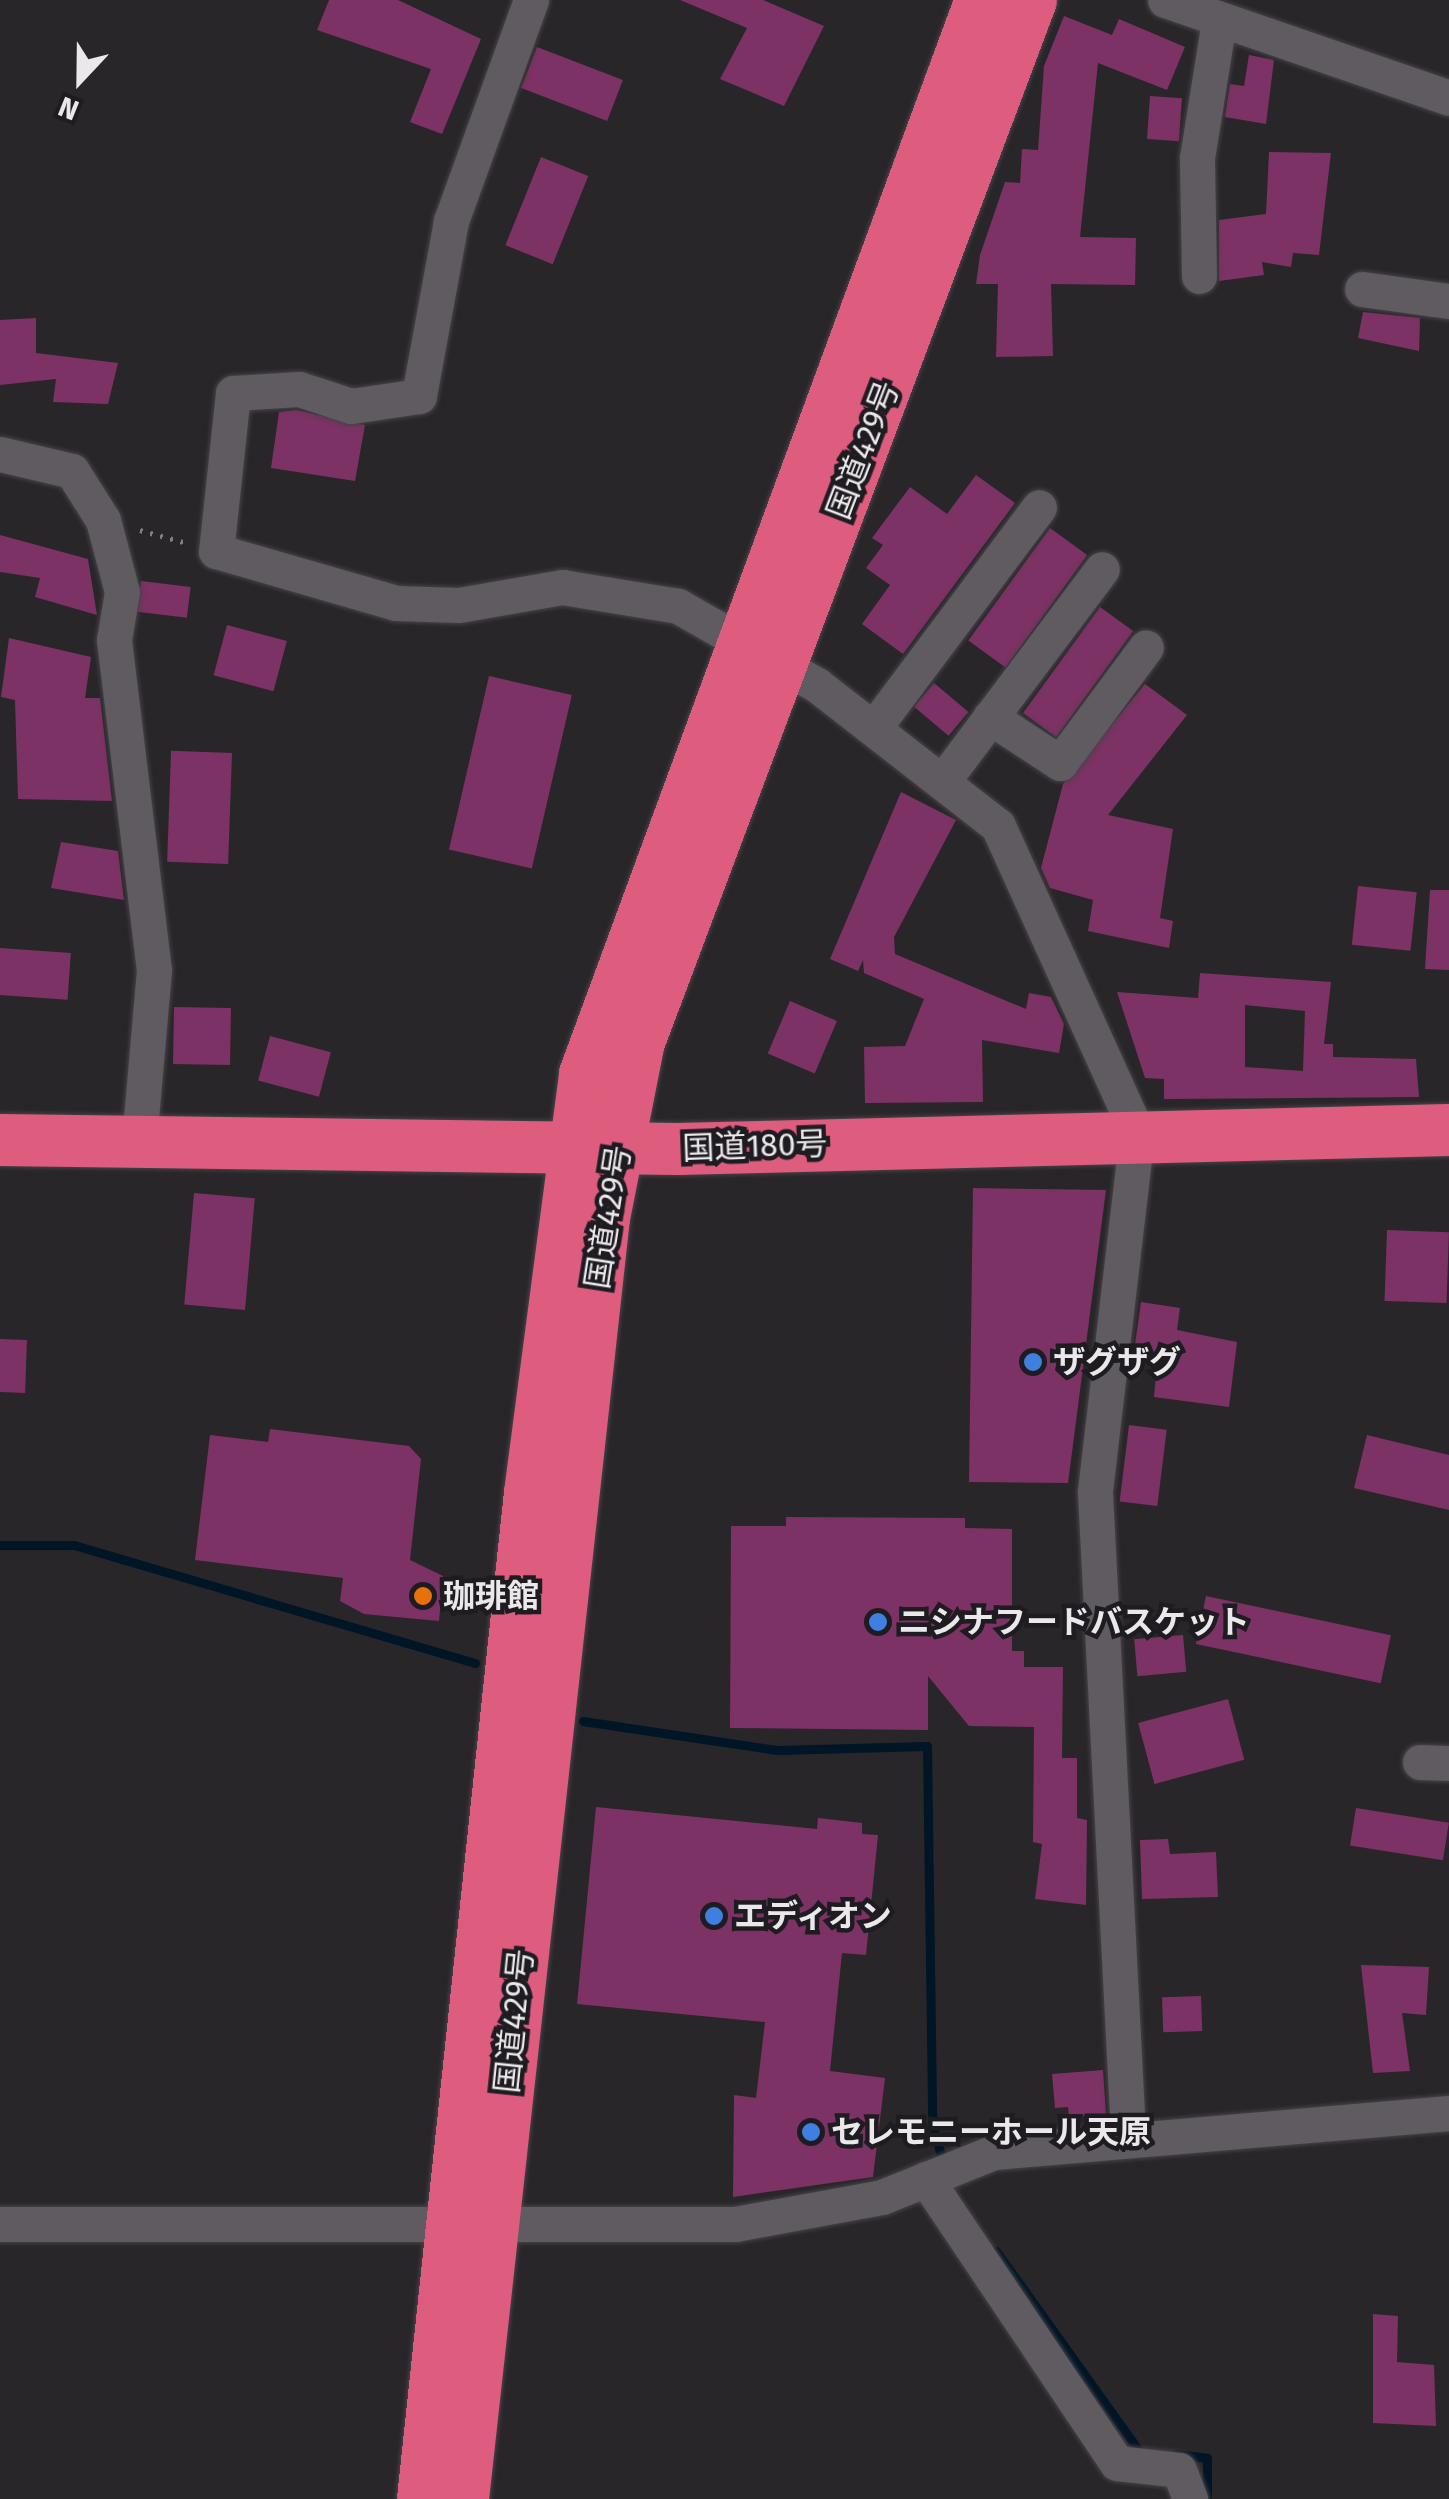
<!DOCTYPE html>
<meta charset="utf-8">
<style>
body{margin:0}
#map{position:relative;width:1449px;height:2499px;overflow:hidden;background:#29262a;font-family:"Fira Sans","Noto Sans JP",sans-serif}
div>[style]{position:absolute}
.stream>*{height:9px;margin:-4.5px;padding:0 4.5px;transform-origin:4.5px;border-radius:4.5px;background:#001526}
.building>*{inset:0;background:#7c3264;transform-origin:0 0}
.path>*{height:5px;margin-top:-2.5px;transform-origin:0;background:repeating-linear-gradient(90deg,#817f82 0 2.5px,transparent 0 10.5px)}
.roads{filter:drop-shadow(0 0 2px #464347) drop-shadow(0 0 2px #464347)}
.minor>*{height:35px;margin:-17.5px;padding:0 17.5px;transform-origin:17.5px;border-radius:17.5px;background:#5f5b61}
.highway>*{height:52px;margin:-26px;padding:0 26px;transform-origin:26px;border-radius:26px;background:#de5d7e}
.dots>*{width:28px;height:28px;translate:-50% -50%;box-sizing:border-box;border:5px solid #1f1c21;border-radius:50%}
span{translate:-50% -50%;white-space:nowrap;text-align:center;line-height:1.15;-webkit-text-stroke:9px #1f1c21;paint-order:stroke}
.street-label{font-size:32px;color:#eae8eb}
.poi-label{font-size:32px;color:#eae8eb;font-weight:700}
.left{translate:0 -50%;text-align:left}
.north{position:absolute;left:30px;top:30px;width:100px;height:100px;-webkit-text-stroke:8px #1f1c21;paint-order:stroke;rotate:202deg;font-size:28px;font-weight:700;line-height:40px;text-align:center;color:#eae8eb}
.north::after{content:'';display:block;margin:auto;width:35px;height:45px;background:#eae8eb;clip-path:polygon(50% 0,100% 100%,50% 72%,0 100%)}
</style>
<div id="map">
<div class="stream">
<i style="left:0;top:1545px;width:74px"></i>
<i style="left:74px;top:1545px;width:418px;rotate:16.4deg"></i>
<i style="left:583px;top:1721px;width:196px;rotate:8.5deg"></i>
<i style="left:777px;top:1750px;width:150px;rotate:-1.5deg"></i>
<i style="left:927px;top:1746px;width:377px;rotate:89.2deg"></i>
<i style="left:932px;top:2123px;width:45px;rotate:74.4deg"></i>
<i style="left:996px;top:2251px;width:247px;rotate:54.4deg"></i>
<i style="left:1176px;top:2454px;width:31px;rotate:7deg"></i>
<i style="left:1207px;top:2458px;width:41px;rotate:90deg"></i>
</div>
<div class="building">
<i style="clip-path:polygon(329px 0,398px 0,481px 39px,442px 134px,410px 122px,431px 69px,317px 30px)"></i>
<i style="clip-path:polygon(680px 0,763px 0,824px 26px,784px 106px,720px 79px,747px 28px)"></i>
<i style="clip-path:polygon(1064px 16px,1112px 35px,1119px 19px,1185px 47px,1167px 90px,1098px 63px,1080px 237px,1136px 238px,1135px 285px,1051px 284px,1053px 356px,996px 357px,998px 284px,976px 284px,980px 255px,1005px 182px,1020px 183px,1022px 149px,1038px 150px,1044px 66px)"></i>
<i style="left:537px;top:47px;width:92px;height:44px;rotate:21deg"></i>
<i style="clip-path:polygon(1249px 55px,1274px 60px,1266px 124px,1225px 117px,1230px 84px,1244px 86px)"></i>
<i style="left:1150px;top:96px;width:32px;height:43px;rotate:4deg"></i>
<i style="clip-path:polygon(1269px 152px,1331px 153px,1319px 255px,1293px 253px,1291px 267px,1262px 262px,1264px 275px,1219px 281px,1219px 220px,1266px 214px)"></i>
<i style="left:541px;top:157px;width:51px;height:95px;rotate:22deg"></i>
<i style="clip-path:polygon(1363px 312px,1420px 318px,1419px 351px,1358px 338px)"></i>
<i style="clip-path:polygon(36px 318px,36px 353px,118px 363px,108px 404px,53px 402px,56px 379px,0 385px,0 320px)"></i>
<i style="clip-path:polygon(296px 410px,365px 425px,355px 481px,271px 468px,279px 412px)"></i>
<i style="clip-path:polygon(976px 475px,1015px 503px,903px 654px,862px 624px,890px 585px,866px 568px,883px 545px,872px 538px,910px 487px,947px 514px)"></i>
<i style="left:1050px;top:528px;width:46px;height:139px;rotate:36deg"></i>
<i style="clip-path:polygon(0 535px,88px 559px,97px 615px,35px 597px,40px 578px,0 572px)"></i>
<i style="left:141px;top:581px;width:50px;height:31px;rotate:7deg"></i>
<i style="left:1100px;top:607px;width:41px;height:131px;rotate:36deg"></i>
<i style="left:227px;top:625px;width:62px;height:52px;rotate:15deg"></i>
<i style="clip-path:polygon(9px 638px,91px 657px,85px 698px,100px 698px,112px 801px,18px 799px,15px 700px,1px 697px)"></i>
<i style="left:489px;top:676px;width:85px;height:178px;rotate:13deg"></i>
<i style="left:934px;top:683px;width:45px;height:31px;rotate:40deg"></i>
<i style="clip-path:polygon(1145px 684px,1187px 715px,1108px 815px,1173px 829px,1160px 918px,1173px 921px,1169px 948px,1088px 931px,1093px 900px,1050px 888px,1041px 868px,1063px 784px)"></i>
<i style="left:232px;top:753px;width:111px;height:61px;rotate:92deg"></i>
<i style="clip-path:polygon(901px 792px,956px 820px,894px 937px,895px 954px,1026px 1009px,1029px 993px,1051px 997px,1064px 1024px,1059px 1053px,982px 1040px,983px 1102px,865px 1103px,864px 1047px,905px 1046px,924px 999px,864px 973px,863px 960px,858px 971px,830px 959px)"></i>
<i style="clip-path:polygon(61px 842px,118px 851px,124px 900px,51px 888px)"></i>
<i style="left:1358px;top:886px;width:59px;height:59px;rotate:6deg"></i>
<i style="clip-path:polygon(1430px 890px,1449px 890px,1449px 970px,1425px 969px)"></i>
<i style="left:0;top:948px;width:71px;height:47px;rotate:4deg"></i>
<i style="clip-path:polygon(evenodd,1200px 973px,1331px 982px,1324px 1044px,1333px 1044px,1333px 1057px,1416px 1059px,1419px 1097px,1164px 1099px,1164px 1079px,1145px 1078px,1117px 992px,1198px 998px,1200px 973px,1245px 1005px,1305px 1011px,1303px 1071px,1245px 1067px,1245px 1005px)"></i>
<i style="left:790px;top:1001px;width:51px;height:57px;rotate:23deg"></i>
<i style="left:174px;top:1007px;width:57px;height:57px;rotate:1deg"></i>
<i style="left:270px;top:1036px;width:63px;height:46px;rotate:15deg"></i>
<i style="clip-path:polygon(973px 1188px,1106px 1190px,1068px 1483px,969px 1482px)"></i>
<i style="left:194px;top:1193px;width:61px;height:112px;rotate:5deg"></i>
<i style="left:1387px;top:1230px;width:62px;height:71px;rotate:2deg"></i>
<i style="clip-path:polygon(1141px 1302px,1180px 1308px,1177px 1330px,1237px 1342px,1229px 1407px,1154px 1397px,1157px 1362px,1133px 1358px)"></i>
<i style="left:0;top:1339px;width:27px;height:53px;rotate:2deg"></i>
<i style="left:1129px;top:1425px;width:38px;height:77px;rotate:7deg"></i>
<i style="clip-path:polygon(270px 1429px,409px 1446px,421px 1459px,410px 1560px,443px 1576px,439px 1621px,364px 1614px,340px 1601px,343px 1578px,195px 1560px,210px 1435px,268px 1442px)"></i>
<i style="clip-path:polygon(1367px 1435px,1449px 1455px,1449px 1510px,1354px 1488px)"></i>
<i style="clip-path:polygon(786px 1517px,965px 1518px,965px 1528px,1012px 1529px,1012px 1651px,1024px 1651px,1024px 1667px,1063px 1667px,1062px 1758px,1077px 1758px,1077px 1818px,1087px 1820px,1086px 1905px,1035px 1899px,1042px 1844px,1033px 1842px,1034px 1727px,969px 1726px,928px 1676px,928px 1730px,730px 1728px,731px 1526px,786px 1526px)"></i>
<i style="left:1206px;top:1596px;width:189px;height:49px;rotate:12deg"></i>
<i style="left:1183px;top:1635px;width:37px;height:49px;rotate:85deg"></i>
<i style="left:1228px;top:1699px;width:63px;height:93px;rotate:75deg"></i>
<i style="clip-path:polygon(596px 1807px,817px 1829px,818px 1818px,862px 1823px,862px 1834px,878px 1835px,866px 1955px,842px 1953px,830px 2071px,885px 2078px,873px 2177px,733px 2197px,734px 2095px,756px 2098px,765px 2022px,577px 2004px)"></i>
<i style="left:1356px;top:1808px;width:94px;height:38px;rotate:9deg"></i>
<i style="clip-path:polygon(1168px 1839px,1170px 1854px,1216px 1852px,1218px 1897px,1142px 1899px,1140px 1840px)"></i>
<i style="clip-path:polygon(1361px 1965px,1429px 1967px,1426px 2015px,1402px 2013px,1410px 2071px,1373px 2073px)"></i>
<i style="left:1201px;top:1996px;width:35px;height:39px;rotate:88deg"></i>
<i style="clip-path:polygon(1103px 2070px,1106px 2114px,1069px 2117px,1068px 2107px,1055px 2108px,1052px 2074px)"></i>
<i style="clip-path:polygon(1373px 2314px,1398px 2316px,1397px 2362px,1434px 2365px,1436px 2426px,1373px 2423px)"></i>
</div>
<div class="path">
<i style="left:140px;top:530px;width:49px;rotate:15.5deg"></i>
</div>
<div class="roads">
<div class="minor">
<i style="left:531px;top:0;width:235px;rotate:109.9deg"></i>
<i style="left:451px;top:221px;width:178px;rotate:100.4deg"></i>
<i style="left:419px;top:396px;width:69px;rotate:171.6deg"></i>
<i style="left:351px;top:406px;width:55px;rotate:-161.9deg"></i>
<i style="left:299px;top:389px;width:66px;rotate:176.5deg"></i>
<i style="left:233px;top:393px;width:159px;rotate:96.1deg"></i>
<i style="left:216px;top:551px;width:187px;rotate:16.1deg"></i>
<i style="left:396px;top:603px;width:63px;rotate:1.8deg"></i>
<i style="left:459px;top:605px;width:105px;rotate:-9.9deg"></i>
<i style="left:562px;top:587px;width:118px;rotate:9.3deg"></i>
<i style="left:678px;top:606px;width:160px;rotate:29.6deg"></i>
<i style="left:817px;top:685px;width:229px;rotate:37.9deg"></i>
<i style="left:998px;top:826px;width:337px;rotate:65.6deg"></i>
<i style="left:1137px;top:1133px;width:362px;rotate:96.7deg"></i>
<i style="left:1095px;top:1493px;width:642px;rotate:87.05deg"></i>
<i style="left:1165px;top:0;width:300px;rotate:19deg"></i>
<i style="left:1199px;top:276px;width:118px;rotate:-91deg"></i>
<i style="left:1197px;top:158px;width:139px;rotate:-80.9deg"></i>
<i style="left:1362px;top:289px;width:88px;rotate:7.9deg"></i>
<i style="left:0;top:454px;width:74px;rotate:13.3deg"></i>
<i style="left:72px;top:471px;width:58px;rotate:57.7deg"></i>
<i style="left:103px;top:520px;width:74px;rotate:75.2deg"></i>
<i style="left:122px;top:592px;width:49px;rotate:99.5deg"></i>
<i style="left:114px;top:640px;width:332px;rotate:83.1deg"></i>
<i style="left:154px;top:970px;width:172px;rotate:95deg"></i>
<i style="left:990px;top:717px;width:84px;rotate:33.3deg"></i>
<i style="left:1060px;top:763px;width:144px;rotate:-53.4deg"></i>
<i style="left:876px;top:725px;width:272px;rotate:-53.2deg"></i>
<i style="left:945px;top:778px;width:261px;rotate:-53.1deg"></i>
<i style="left:1420px;top:1762px;width:29px;rotate:2deg"></i>
<i style="left:926px;top:2179px;width:342px;rotate:56.1deg"></i>
<i style="left:1117px;top:2463px;width:62px;rotate:6.4deg"></i>
<i style="left:1179px;top:2470px;width:31px;rotate:69deg"></i>
<i style="left:0;top:2224px;width:735px"></i>
<i style="left:735px;top:2224px;width:149px;rotate:-10.4deg"></i>
<i style="left:882px;top:2197px;width:121px;rotate:-21.9deg"></i>
<i style="left:994px;top:2152px;width:457px;rotate:-4.9deg"></i>
</div>
<div class="highway">
<i style="left:0;top:1140px;width:678px;rotate:0.76deg"></i>
<i style="left:678px;top:1149px;width:771px;rotate:-1.41deg"></i>
<i style="left:423px;top:2499px;width:1012px;rotate:-83.93deg"></i>
<i style="left:530px;top:1493px;width:423px;rotate:-82.5deg"></i>
<i style="left:585px;top:1074px;width:1145px;rotate:-69.76deg"></i>
<i style="left:463px;top:2499px;width:1289px;rotate:-83.72deg"></i>
<i style="left:604px;top:1218px;width:179px;rotate:-78.8deg"></i>
<i style="left:639px;top:1042px;width:1113px;rotate:-69.38deg"></i>
</div>
</div>
<div class="dots">
<i style="left:1033px;top:1362px;background:#3f7fe0"></i>
<i style="left:423px;top:1596px;background:#e8710a"></i>
<i style="left:878px;top:1622px;background:#3f7fe0"></i>
<i style="left:714px;top:1916px;background:#3f7fe0"></i>
<i style="left:811px;top:2132px;background:#3f7fe0"></i>
</div>
<div class="street-label">
<span style="left:863px;top:450px;rotate:-69deg">国道429号</span>
<span style="left:755px;top:1146px;rotate:-2deg">国道180号</span>
<span style="left:608px;top:1217px;rotate:-81deg">国道429号</span>
<span style="left:514px;top:2021px;rotate:-84deg">国道429号</span>
</div>
<div class="poi-label">
<span class="left" style="left:1053px;top:1362px">ザグザグ</span>
<span class="left" style="left:443px;top:1596px">珈琲館</span>
<span class="left" style="left:898px;top:1622px">ニシナフードバスケット</span>
<span class="left" style="left:734px;top:1916px">エディオン</span>
<span class="left" style="left:831px;top:2132px">セレモニーホール天原</span>
</div>
<div class="north">N</div>
</div>
